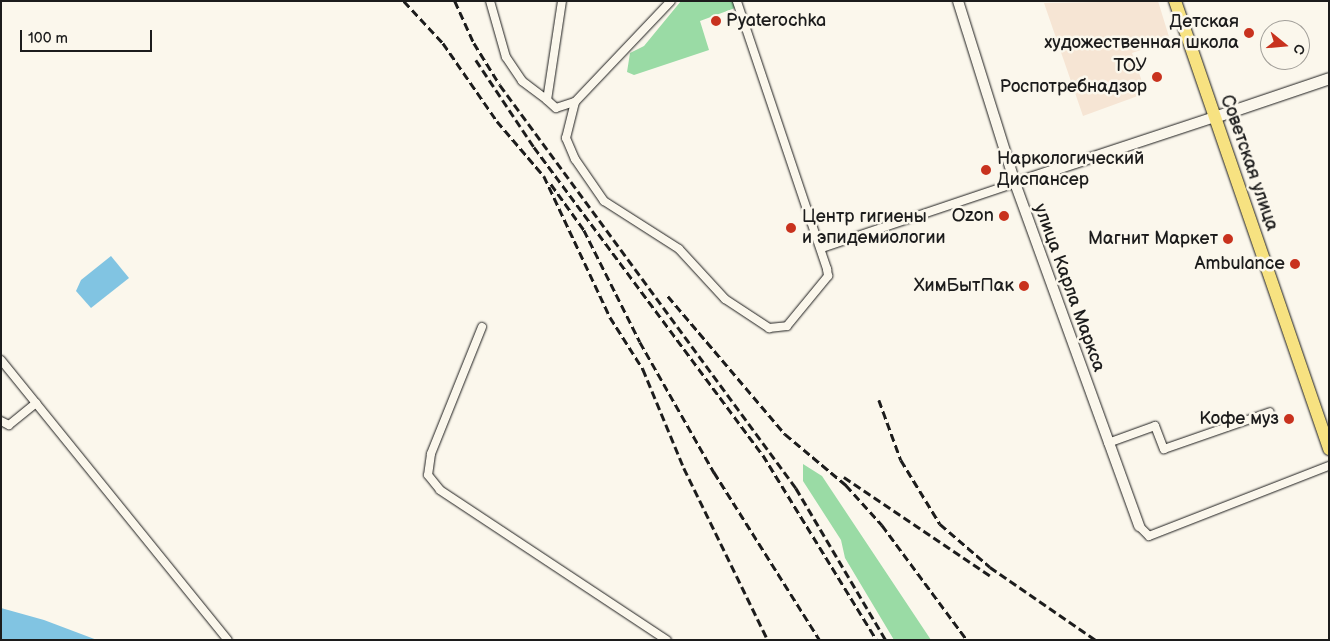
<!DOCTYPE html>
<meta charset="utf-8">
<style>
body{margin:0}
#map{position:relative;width:1330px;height:641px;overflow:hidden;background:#fbf7ec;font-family:"Balsamiq Sans",sans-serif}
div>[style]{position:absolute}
.built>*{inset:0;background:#f6e5d4}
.green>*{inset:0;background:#9adba5}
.water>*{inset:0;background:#81c4e2}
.roads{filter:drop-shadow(0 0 1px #1c1c1c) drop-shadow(0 0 1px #1c1c1c)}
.minor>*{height:8px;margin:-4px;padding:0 4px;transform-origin:4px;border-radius:4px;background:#fbf7ec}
.tertiary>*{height:10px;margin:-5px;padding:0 5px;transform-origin:5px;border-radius:5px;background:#fbf7ec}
.secondary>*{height:11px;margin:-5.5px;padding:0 5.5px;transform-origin:5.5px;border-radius:5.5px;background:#fbf7ec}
.primary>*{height:12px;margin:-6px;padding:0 6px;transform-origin:6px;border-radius:6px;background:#f7e281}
.rail>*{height:2.5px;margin-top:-1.25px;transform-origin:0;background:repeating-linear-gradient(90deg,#1c1c1c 0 8px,transparent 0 12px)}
.dots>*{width:14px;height:14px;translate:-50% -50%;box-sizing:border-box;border:2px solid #fbf7ec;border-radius:50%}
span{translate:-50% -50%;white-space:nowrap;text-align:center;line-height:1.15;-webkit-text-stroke:5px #fbf7ec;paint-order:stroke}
.poi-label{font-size:18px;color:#1c1c1c}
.left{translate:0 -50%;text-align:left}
.right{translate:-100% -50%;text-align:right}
.street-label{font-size:18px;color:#1c1c1c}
.frame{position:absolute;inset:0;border:2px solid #1c1c1c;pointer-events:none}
.north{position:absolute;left:1260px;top:20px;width:50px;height:50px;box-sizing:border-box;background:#fbf7ec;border:1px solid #a29f99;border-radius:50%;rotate:107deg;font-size:14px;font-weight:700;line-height:20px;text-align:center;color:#1c1c1c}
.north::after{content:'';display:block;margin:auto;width:18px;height:22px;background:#c8321e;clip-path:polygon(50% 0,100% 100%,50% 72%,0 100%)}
.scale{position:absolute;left:20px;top:30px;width:132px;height:22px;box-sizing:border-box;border:2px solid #1c1c1c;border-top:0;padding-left:6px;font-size:15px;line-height:18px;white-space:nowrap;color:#1c1c1c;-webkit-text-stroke:4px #fbf7ec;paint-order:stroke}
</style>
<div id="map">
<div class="built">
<i style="clip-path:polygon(1158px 1px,1170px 40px,1132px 53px,1146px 93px,1083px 116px,1044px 3px)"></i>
</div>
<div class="green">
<i style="clip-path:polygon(681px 1px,733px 1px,735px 8px,700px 21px,709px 50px,634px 75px,627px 72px,630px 53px,644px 46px)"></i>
<i style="clip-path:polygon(803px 464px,822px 476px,931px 640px,894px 640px,845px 558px,841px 540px,803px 481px)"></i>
</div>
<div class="water">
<i style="clip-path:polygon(111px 256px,129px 278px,91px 308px,76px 291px,81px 280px)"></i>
<i style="clip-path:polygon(1px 608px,44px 620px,97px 640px,1px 640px)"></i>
</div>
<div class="roads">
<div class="minor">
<i style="left:490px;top:1px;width:58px;rotate:74.1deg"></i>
<i style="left:506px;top:57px;width:29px;rotate:56deg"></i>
<i style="left:522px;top:81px;width:31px;rotate:37deg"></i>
<i style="left:562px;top:1px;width:100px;rotate:98.6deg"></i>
<i style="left:547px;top:100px;width:12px;rotate:42deg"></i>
<i style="left:556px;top:108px;width:20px;rotate:-18deg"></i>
<i style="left:575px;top:102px;width:139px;rotate:-46.5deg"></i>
<i style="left:575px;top:102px;width:37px;rotate:104deg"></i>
<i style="left:566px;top:138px;width:23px;rotate:67deg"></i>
<i style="left:575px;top:159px;width:51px;rotate:55.4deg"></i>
<i style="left:604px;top:201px;width:89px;rotate:32.6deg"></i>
<i style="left:679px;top:249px;width:68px;rotate:47.4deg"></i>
<i style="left:725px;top:299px;width:53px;rotate:33.4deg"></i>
<i style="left:769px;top:328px;width:18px;rotate:-6deg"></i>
<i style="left:787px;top:326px;width:65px;rotate:-50.6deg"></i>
<i style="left:828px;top:276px;width:7px;rotate:-98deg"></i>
<i style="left:827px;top:269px;width:283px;rotate:-108.6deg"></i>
<i style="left:822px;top:248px;width:204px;rotate:-18.6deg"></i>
<i style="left:482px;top:327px;width:137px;rotate:111.9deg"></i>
<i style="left:431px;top:454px;width:21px;rotate:98deg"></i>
<i style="left:428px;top:475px;width:19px;rotate:51deg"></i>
<i style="left:440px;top:490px;width:272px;rotate:33.5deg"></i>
<i style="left:1px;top:360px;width:360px;rotate:51deg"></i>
<i style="left:1px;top:421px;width:9px;rotate:27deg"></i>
<i style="left:9px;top:425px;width:35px;rotate:-39deg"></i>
<i style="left:1108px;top:443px;width:50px;rotate:-19.9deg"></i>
<i style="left:1155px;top:426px;width:25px;rotate:69deg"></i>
<i style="left:1164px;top:449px;width:112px;rotate:-19.2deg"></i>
<i style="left:1139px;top:526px;width:14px;rotate:45deg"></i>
<i style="left:1149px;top:536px;width:193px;rotate:-21.3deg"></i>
</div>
<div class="tertiary">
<i style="left:958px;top:1px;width:191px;rotate:72.6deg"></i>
<i style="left:1015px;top:183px;width:365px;rotate:70.1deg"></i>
<i style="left:1015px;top:183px;width:210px;rotate:-18.3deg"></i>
</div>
<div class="secondary">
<i style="left:1214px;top:117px;width:121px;rotate:-18.7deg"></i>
</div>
<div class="primary">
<i style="left:1175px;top:1px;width:474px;rotate:71deg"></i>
</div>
</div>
<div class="rail">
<i style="left:404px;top:1px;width:57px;rotate:47.1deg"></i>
<i style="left:443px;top:43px;width:95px;rotate:55.3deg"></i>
<i style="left:497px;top:121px;width:72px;rotate:49.5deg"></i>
<i style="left:544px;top:176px;width:156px;rotate:64.9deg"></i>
<i style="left:610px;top:317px;width:62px;rotate:57.6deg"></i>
<i style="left:643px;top:369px;width:107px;rotate:67.5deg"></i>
<i style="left:684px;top:468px;width:191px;rotate:64deg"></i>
<i style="left:455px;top:1px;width:46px;rotate:65.7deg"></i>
<i style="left:474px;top:43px;width:49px;rotate:58.2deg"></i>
<i style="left:500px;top:85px;width:500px;rotate:53.7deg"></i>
<i style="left:796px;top:488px;width:177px;rotate:59.4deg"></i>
<i style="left:476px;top:60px;width:105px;rotate:56.3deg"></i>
<i style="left:534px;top:147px;width:384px;rotate:53.4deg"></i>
<i style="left:763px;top:455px;width:217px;rotate:58.4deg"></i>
<i style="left:551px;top:184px;width:57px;rotate:54.3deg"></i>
<i style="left:584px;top:230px;width:125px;rotate:63.4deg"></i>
<i style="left:640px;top:342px;width:150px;rotate:60.4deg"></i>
<i style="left:714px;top:472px;width:199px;rotate:57.8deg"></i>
<i style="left:668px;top:296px;width:181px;rotate:49.7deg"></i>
<i style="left:785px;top:434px;width:80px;rotate:39.9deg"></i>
<i style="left:846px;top:485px;width:54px;rotate:48deg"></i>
<i style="left:882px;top:525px;width:143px;rotate:53.5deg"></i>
<i style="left:879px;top:400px;width:64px;rotate:69.9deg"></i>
<i style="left:901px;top:460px;width:75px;rotate:58.6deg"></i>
<i style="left:940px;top:524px;width:66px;rotate:40.7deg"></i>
<i style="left:990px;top:567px;width:129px;rotate:34.6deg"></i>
<i style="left:844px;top:477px;width:177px;rotate:34deg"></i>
</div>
<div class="dots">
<i style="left:716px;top:21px;background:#c8321e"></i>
<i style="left:1249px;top:33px;background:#c8321e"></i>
<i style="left:1157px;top:77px;background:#c8321e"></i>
<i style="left:986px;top:170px;background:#c8321e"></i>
<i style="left:1004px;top:216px;background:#c8321e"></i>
<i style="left:791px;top:228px;background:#c8321e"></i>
<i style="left:1228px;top:239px;background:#c8321e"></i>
<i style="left:1295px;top:264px;background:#c8321e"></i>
<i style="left:1024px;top:286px;background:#c8321e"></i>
<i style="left:1289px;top:419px;background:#c8321e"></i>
</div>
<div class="poi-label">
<span class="left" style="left:726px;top:21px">Pyaterochka</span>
<span class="right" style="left:1239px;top:33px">Детская<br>художественная школа</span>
<span class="right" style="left:1147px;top:77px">ТОУ<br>Роспотребнадзор</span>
<span class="left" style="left:997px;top:170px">Наркологический<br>Диспансер</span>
<span class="right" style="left:994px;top:216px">Ozon</span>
<span class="left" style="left:802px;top:228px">Центр гигиены<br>и эпидемиологии</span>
<span class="right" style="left:1218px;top:239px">Магнит Маркет</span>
<span class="right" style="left:1285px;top:264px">Ambulance</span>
<span class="right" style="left:1014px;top:286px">ХимБытПак</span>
<span class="right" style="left:1279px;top:419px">Кофе муз</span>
</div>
<div class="street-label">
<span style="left:1249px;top:163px;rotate:71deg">Советская улица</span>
<span style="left:1069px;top:288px;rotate:70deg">улица Карла Маркса</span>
</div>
<div class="frame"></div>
<div class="north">С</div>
<div class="scale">100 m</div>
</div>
